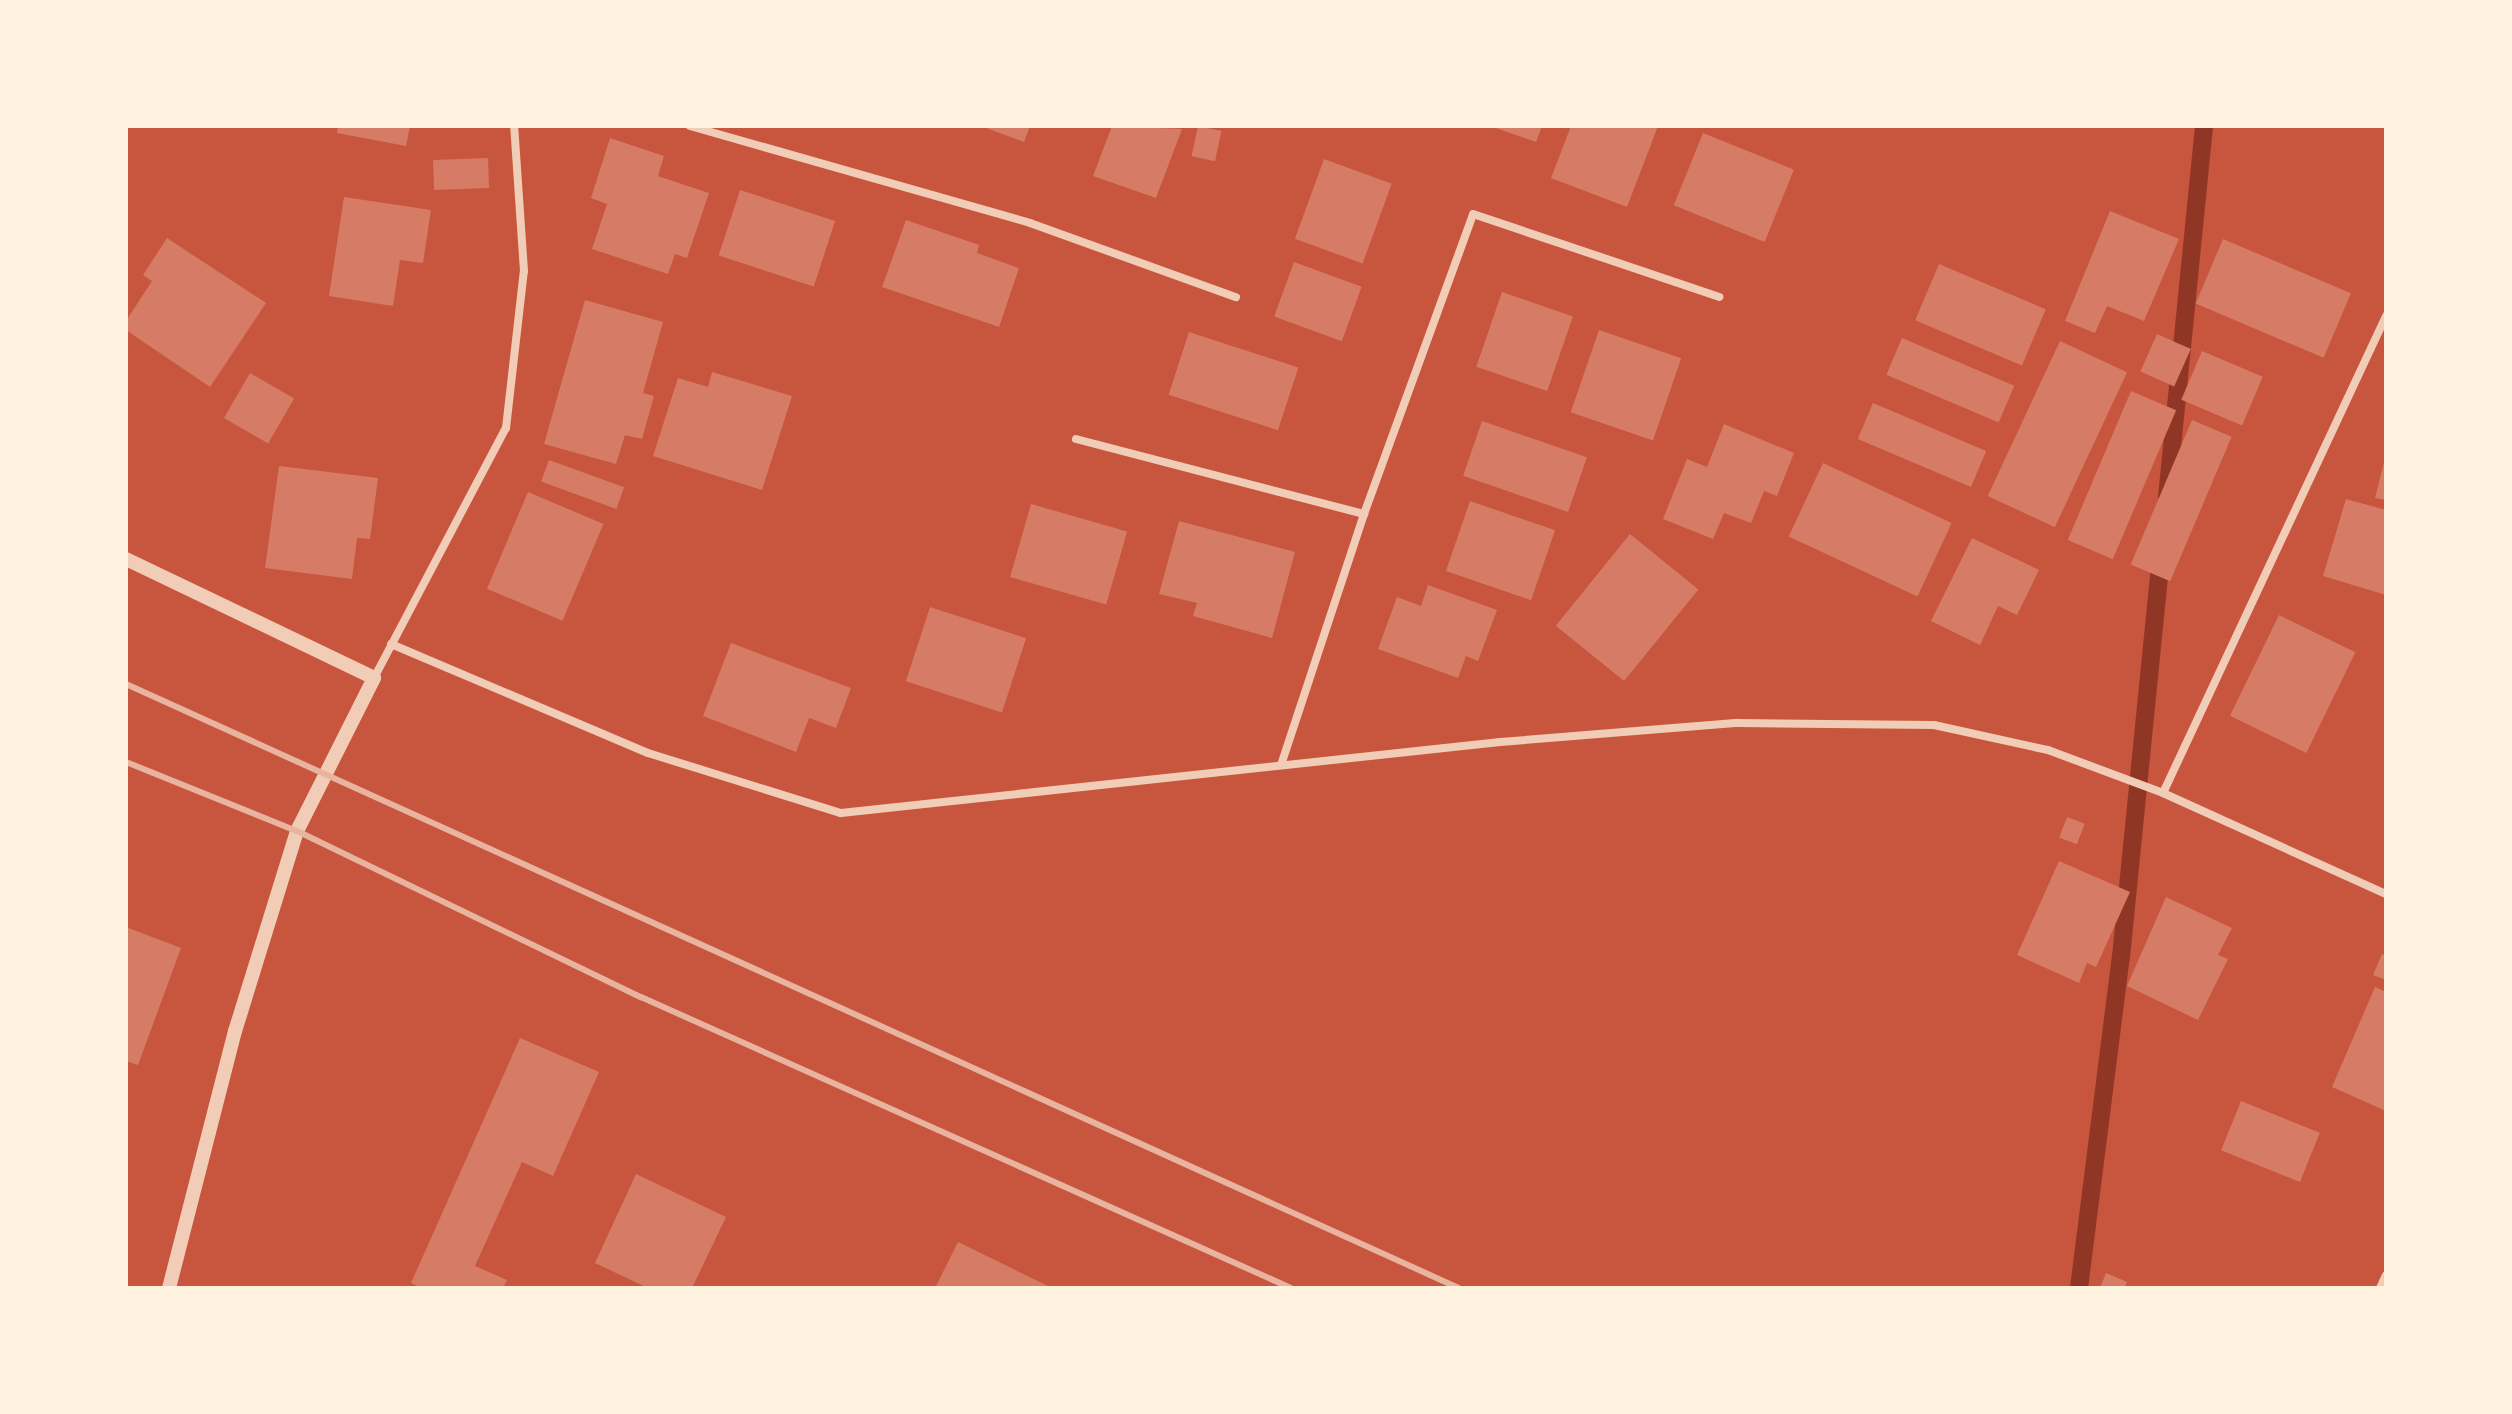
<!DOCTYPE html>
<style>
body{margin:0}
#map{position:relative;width:2512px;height:1414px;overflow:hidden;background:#c8553d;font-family:Karla,sans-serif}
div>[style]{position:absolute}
.stream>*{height:18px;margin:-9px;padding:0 9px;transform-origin:9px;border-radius:9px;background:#8f3625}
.building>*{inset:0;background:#d67c66;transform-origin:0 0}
.minor>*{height:8px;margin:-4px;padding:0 4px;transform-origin:4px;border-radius:4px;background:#f1ccb7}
.tertiary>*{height:14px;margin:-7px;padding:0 7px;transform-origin:7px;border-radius:7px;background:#f1ccb7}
.rail>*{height:6px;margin:-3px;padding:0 3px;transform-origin:3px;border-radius:3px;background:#e9b49f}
span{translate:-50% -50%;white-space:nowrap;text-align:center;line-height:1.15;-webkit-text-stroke:8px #fff3e0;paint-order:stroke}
.frame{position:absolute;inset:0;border:128px solid #fff3e0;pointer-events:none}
</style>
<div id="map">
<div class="stream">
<i style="left:2167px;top:497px;width:373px;rotate:-84.3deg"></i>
<i style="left:2079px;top:1288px;width:334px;rotate:-82.8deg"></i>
<i style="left:2121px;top:957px;width:404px;rotate:-84.3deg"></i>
</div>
<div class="building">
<i style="clip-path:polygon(338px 126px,410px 126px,406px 146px,337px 133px)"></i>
<i style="clip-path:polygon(981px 126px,1030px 126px,1024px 142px)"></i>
<i style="clip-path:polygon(1112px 126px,1182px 129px,1156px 198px,1093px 176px)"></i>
<i style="left:1198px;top:126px;width:24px;height:31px;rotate:12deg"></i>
<i style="clip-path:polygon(1490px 126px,1542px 126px,1536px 142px)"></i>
<i style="clip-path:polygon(1571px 126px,1658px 126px,1627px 207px,1551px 178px)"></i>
<i style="left:1703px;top:133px;width:98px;height:78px;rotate:22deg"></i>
<i style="clip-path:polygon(610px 138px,664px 156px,658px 176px,709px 193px,687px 258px,675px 254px,668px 274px,592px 249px,607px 204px,591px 198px)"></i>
<i style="left:488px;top:158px;width:30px;height:55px;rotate:88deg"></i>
<i style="left:1324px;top:159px;width:72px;height:85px;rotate:20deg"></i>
<i style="left:740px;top:190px;width:100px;height:69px;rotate:18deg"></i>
<i style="clip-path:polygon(344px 197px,431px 210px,423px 263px,400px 260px,393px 306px,329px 296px)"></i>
<i style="clip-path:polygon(2110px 211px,2179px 239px,2144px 321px,2107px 306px,2095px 333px,2065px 321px)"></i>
<i style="clip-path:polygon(906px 220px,979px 245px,977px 253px,1019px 268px,999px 327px,882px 287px)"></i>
<i style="clip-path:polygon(167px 238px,266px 303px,210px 387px,126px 330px,126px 321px,152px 281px,143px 275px)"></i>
<i style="left:2223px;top:239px;width:139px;height:70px;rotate:23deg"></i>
<i style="left:1294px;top:262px;width:72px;height:58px;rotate:20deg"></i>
<i style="left:1939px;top:264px;width:116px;height:61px;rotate:23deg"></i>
<i style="left:1502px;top:292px;width:75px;height:79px;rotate:19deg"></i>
<i style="clip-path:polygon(585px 300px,663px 322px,643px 393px,654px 396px,642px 439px,625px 435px,616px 464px,544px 444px)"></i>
<i style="left:1599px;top:330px;width:87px;height:87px;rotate:19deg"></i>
<i style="left:1189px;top:332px;width:115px;height:66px;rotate:18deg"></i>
<i style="left:2157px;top:334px;width:37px;height:41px;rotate:24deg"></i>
<i style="left:1902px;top:338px;width:122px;height:40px;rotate:23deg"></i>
<i style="left:2060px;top:341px;width:74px;height:171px;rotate:25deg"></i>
<i style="left:2202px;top:351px;width:66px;height:53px;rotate:23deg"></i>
<i style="clip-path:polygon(712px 372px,792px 396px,762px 490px,653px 456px,678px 378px,708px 387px)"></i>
<i style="left:250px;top:373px;width:51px;height:52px;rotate:30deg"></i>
<i style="left:2131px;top:391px;width:49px;height:162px;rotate:23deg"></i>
<i style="left:1873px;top:403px;width:123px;height:39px;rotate:23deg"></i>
<i style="left:2192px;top:420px;width:43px;height:157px;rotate:23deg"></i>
<i style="left:1482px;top:421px;width:111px;height:58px;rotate:19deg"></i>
<i style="clip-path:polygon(1724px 424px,1794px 453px,1777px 496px,1764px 491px,1751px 523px,1724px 513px,1713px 539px,1663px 519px,1687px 459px,1707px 467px)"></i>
<i style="clip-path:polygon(2385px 458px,2386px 458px,2386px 500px,2375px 498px)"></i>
<i style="left:549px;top:460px;width:80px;height:23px;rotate:20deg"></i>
<i style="left:1823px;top:463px;width:142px;height:81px;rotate:25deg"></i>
<i style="clip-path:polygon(279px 466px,378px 478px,370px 539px,357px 538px,352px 579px,265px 568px)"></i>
<i style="left:528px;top:492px;width:82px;height:105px;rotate:23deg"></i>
<i style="clip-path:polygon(2346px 499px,2386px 510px,2386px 595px,2323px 576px)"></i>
<i style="left:1470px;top:501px;width:90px;height:74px;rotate:19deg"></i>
<i style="left:1031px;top:504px;width:100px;height:76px;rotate:16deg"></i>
<i style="clip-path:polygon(1179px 521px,1295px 552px,1272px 638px,1193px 616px,1197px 603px,1159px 594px)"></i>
<i style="left:1630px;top:534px;width:88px;height:118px;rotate:39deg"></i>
<i style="clip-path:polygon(1972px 538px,2039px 570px,2017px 615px,1998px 606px,1980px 645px,1931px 621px)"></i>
<i style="clip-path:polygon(1428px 585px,1497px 610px,1478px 661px,1466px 656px,1458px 678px,1378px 649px,1397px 597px,1421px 606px)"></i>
<i style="left:930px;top:607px;width:101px;height:78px;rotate:18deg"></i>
<i style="left:2279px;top:615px;width:85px;height:112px;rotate:26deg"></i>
<i style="clip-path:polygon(731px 643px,851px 688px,836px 728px,809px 718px,796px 752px,703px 716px)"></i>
<i style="left:2067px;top:817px;width:19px;height:22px;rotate:21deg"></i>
<i style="clip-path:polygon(2059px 861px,2130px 892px,2096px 967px,2087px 963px,2079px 983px,2017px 955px)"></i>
<i style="clip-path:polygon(2166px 897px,2232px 928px,2218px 955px,2228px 959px,2198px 1020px,2127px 986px)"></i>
<i style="clip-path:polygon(126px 927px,181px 948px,138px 1065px,126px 1061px)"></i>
<i style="clip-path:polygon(2382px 954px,2386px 956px,2386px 980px,2373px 975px)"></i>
<i style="clip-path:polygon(2375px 987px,2386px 992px,2386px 1111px,2332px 1087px)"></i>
<i style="clip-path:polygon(520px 1038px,599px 1072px,553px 1176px,522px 1162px,475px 1266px,507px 1280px,503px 1288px,422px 1288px,411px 1283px)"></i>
<i style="left:2241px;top:1101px;width:85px;height:53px;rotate:22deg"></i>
<i style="clip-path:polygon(636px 1174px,726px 1217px,692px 1288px,648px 1288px,595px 1263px)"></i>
<i style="clip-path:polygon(958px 1242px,1052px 1288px,935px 1288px)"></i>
<i style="clip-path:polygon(2106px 1273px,2127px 1282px,2124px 1288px,2100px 1288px)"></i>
</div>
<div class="minor">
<i style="left:690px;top:126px;width:354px;rotate:15.9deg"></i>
<i style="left:1030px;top:223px;width:219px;rotate:19.8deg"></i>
<i style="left:1076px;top:439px;width:298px;rotate:14.6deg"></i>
<i style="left:391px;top:644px;width:279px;rotate:23deg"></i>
<i style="left:648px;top:753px;width:202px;rotate:17.3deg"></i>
<i style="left:841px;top:813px;width:663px;rotate:-6.15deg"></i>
<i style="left:1500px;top:742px;width:239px;rotate:-4.6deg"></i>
<i style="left:1738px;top:723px;width:196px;rotate:0.6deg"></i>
<i style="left:1934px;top:725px;width:117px;rotate:12.4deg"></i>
<i style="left:2048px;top:750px;width:123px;rotate:20.5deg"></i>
<i style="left:2163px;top:793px;width:245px;rotate:24.4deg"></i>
<i style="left:374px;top:678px;width:283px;rotate:-62.2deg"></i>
<i style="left:506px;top:428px;width:158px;rotate:-83.5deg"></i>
<i style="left:524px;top:271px;width:145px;rotate:-93.9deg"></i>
<i style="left:1282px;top:762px;width:261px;rotate:-71.7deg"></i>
<i style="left:1364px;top:514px;width:319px;rotate:-70deg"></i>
<i style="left:1473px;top:214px;width:260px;rotate:18.6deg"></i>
<i style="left:2163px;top:793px;width:527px;rotate:-64.94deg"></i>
<i style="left:2380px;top:1288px;width:14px;rotate:-65deg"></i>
</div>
<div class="tertiary">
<i style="left:126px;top:559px;width:275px;rotate:25.6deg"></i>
<i style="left:374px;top:678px;width:171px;rotate:116.7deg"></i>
<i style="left:297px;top:831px;width:209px;rotate:107.2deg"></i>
<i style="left:235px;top:1031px;width:265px;rotate:104.4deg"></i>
</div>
<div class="rail">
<i style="left:126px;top:684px;width:1463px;rotate:24.38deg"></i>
<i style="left:126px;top:762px;width:184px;rotate:22deg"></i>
<i style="left:297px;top:831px;width:382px;rotate:25.8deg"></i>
<i style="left:641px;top:997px;width:712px;rotate:24.12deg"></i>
</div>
<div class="frame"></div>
</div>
